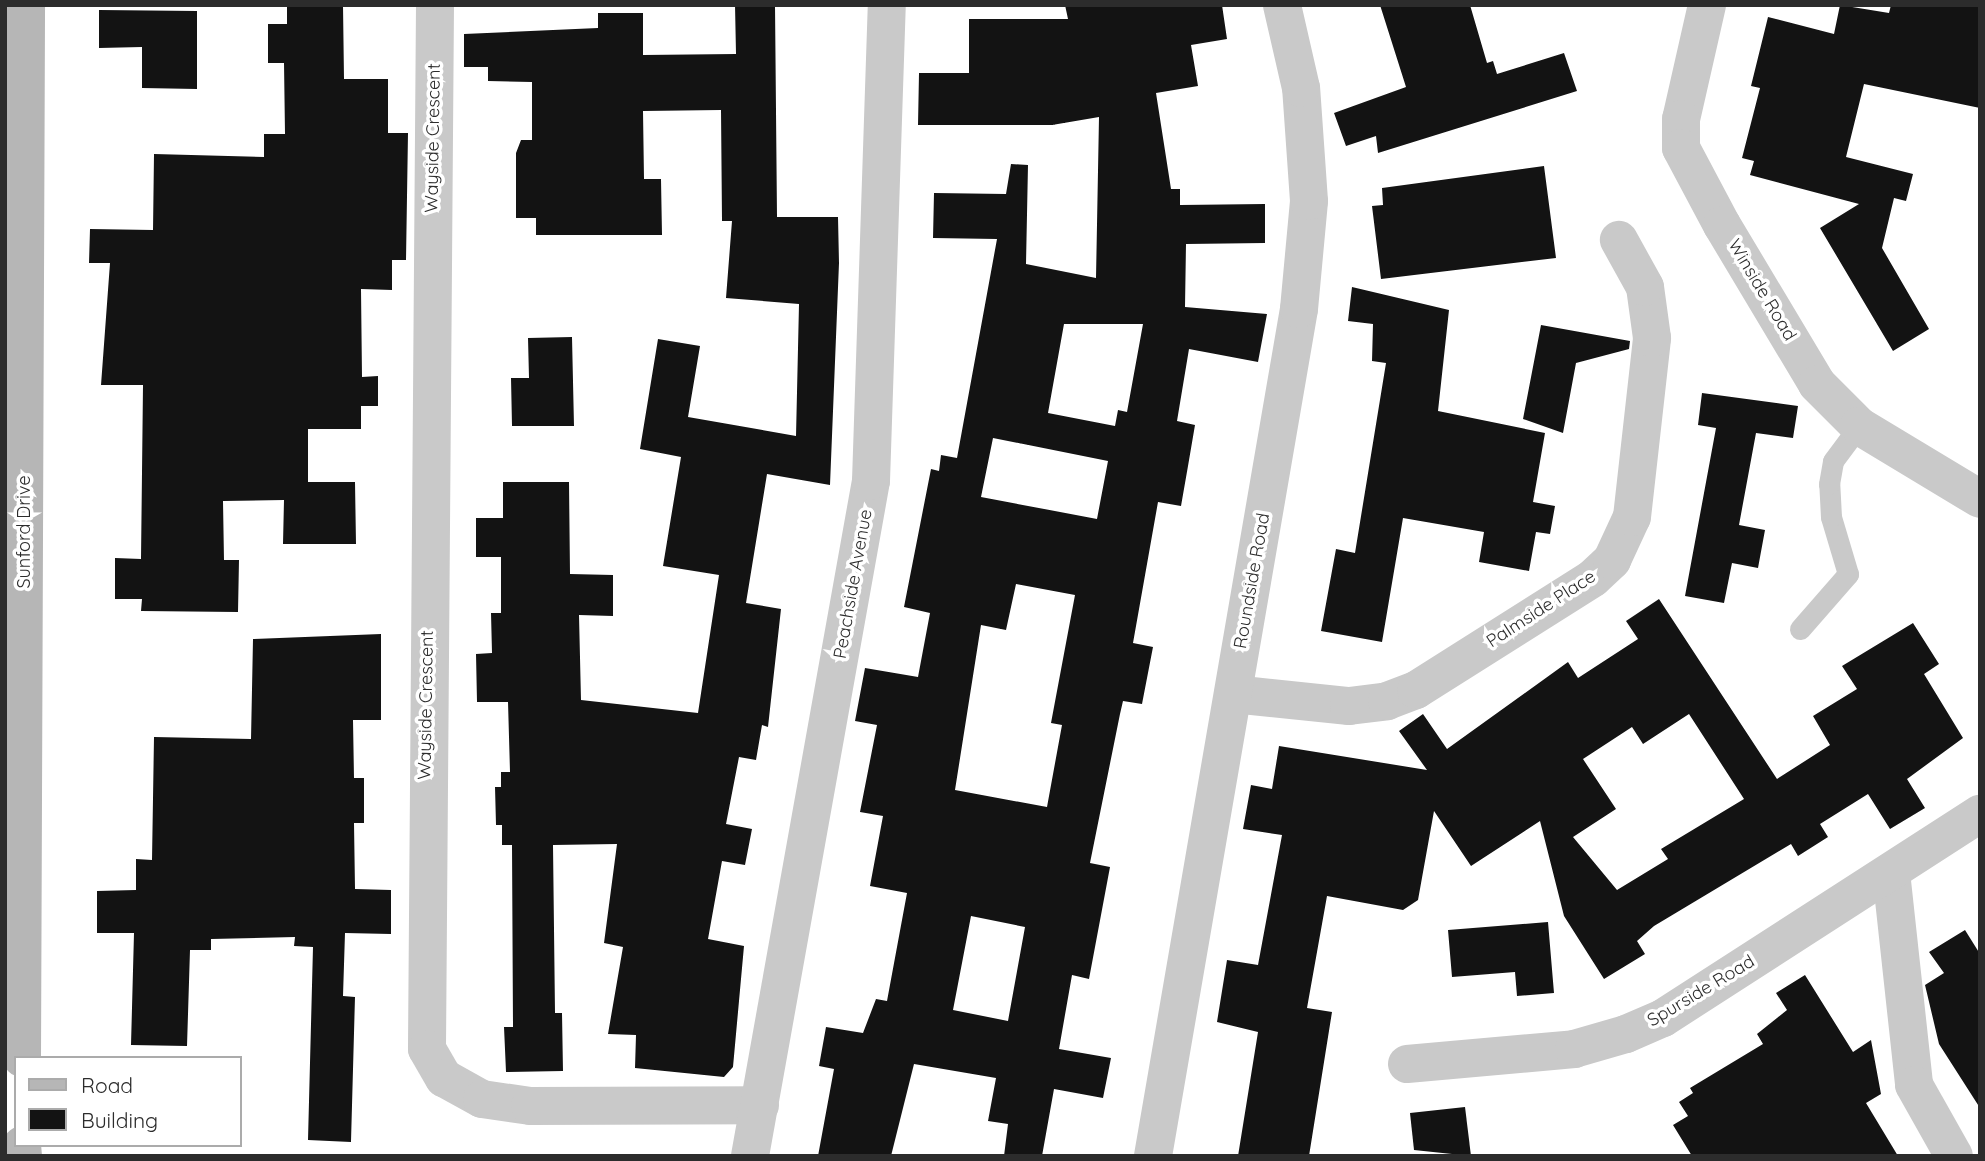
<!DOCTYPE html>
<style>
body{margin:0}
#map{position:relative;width:1985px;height:1161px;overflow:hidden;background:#fff;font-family:Quicksand,sans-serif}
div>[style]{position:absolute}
.building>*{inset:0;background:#131313}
.lane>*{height:21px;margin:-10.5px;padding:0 10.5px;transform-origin:10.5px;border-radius:10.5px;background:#c9c9c9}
.street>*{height:38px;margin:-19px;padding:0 19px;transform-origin:19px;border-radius:19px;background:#c9c9c9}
.secondary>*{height:38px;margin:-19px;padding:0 19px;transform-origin:19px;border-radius:19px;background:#b6b6b6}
span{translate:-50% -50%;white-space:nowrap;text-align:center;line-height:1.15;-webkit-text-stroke:7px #fff;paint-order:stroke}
.street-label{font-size:18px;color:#2c2c2c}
.frame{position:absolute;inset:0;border:7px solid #2c2c2c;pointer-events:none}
.legend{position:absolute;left:14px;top:1056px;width:228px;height:91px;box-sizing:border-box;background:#fff;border:2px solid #ababab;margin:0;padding:9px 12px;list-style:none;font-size:21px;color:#2c2c2c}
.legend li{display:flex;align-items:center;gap:14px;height:35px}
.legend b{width:35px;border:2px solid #ababab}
</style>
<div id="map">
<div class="building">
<i style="clip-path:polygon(287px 5px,343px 5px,344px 79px,388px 79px,388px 133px,408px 133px,406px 260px,392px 260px,392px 290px,361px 289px,362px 377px,378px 376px,378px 406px,361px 406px,361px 429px,308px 429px,308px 482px,355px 482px,356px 544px,283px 544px,284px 500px,223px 501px,224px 560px,239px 560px,238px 612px,141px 611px,142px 599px,115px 599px,115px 558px,141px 559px,143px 385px,101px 385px,110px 263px,89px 263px,90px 229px,153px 230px,154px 154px,264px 157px,264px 134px,285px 134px,284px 63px,268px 63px,268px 24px,287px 24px)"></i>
<i style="clip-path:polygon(735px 5px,775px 5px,777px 217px,838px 217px,839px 263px,830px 485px,767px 474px,746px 603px,781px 609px,768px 727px,762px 725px,756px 760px,739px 757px,726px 824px,752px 829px,745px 865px,722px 861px,708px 939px,744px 946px,733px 1067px,724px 1077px,635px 1068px,636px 1035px,608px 1034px,623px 947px,604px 943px,617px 844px,553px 845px,555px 1013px,562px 1013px,563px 1071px,506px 1072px,504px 1027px,513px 1027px,512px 845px,502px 845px,502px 825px,496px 825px,495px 787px,501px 787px,501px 772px,510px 772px,508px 702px,477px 702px,476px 654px,492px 653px,491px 613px,501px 613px,501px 557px,476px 557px,476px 518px,503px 518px,503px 482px,569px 482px,570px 574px,613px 575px,613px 616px,579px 615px,581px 700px,698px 713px,719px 575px,663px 566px,681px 457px,640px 449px,658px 339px,700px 346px,688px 417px,796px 436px,799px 304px,726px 298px,732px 221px,722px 221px,721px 110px,643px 111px,644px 179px,661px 179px,662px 235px,536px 235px,536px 218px,516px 218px,516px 153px,521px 140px,532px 140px,532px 82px,488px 81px,488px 67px,464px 67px,464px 34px,598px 28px,598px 13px,643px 13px,643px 55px,736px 54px)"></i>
<i style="clip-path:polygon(evenodd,1065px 5px,1222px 5px,1227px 39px,1191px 45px,1198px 86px,1156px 93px,1171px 189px,1180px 189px,1180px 205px,1265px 204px,1265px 243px,1186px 244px,1185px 307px,1267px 314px,1258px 362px,1189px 349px,1177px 421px,1195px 425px,1188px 466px,1181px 506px,1158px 502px,1133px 643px,1153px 647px,1142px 704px,1123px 701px,1120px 714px,1090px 863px,1110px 867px,1089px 979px,1072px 975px,1059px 1049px,1111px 1058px,1103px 1098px,1054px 1089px,1042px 1156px,1004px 1156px,1008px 1124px,988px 1121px,996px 1078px,914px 1064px,891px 1156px,818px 1156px,834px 1069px,819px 1066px,826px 1027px,863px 1033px,876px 999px,887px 1001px,907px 893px,870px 886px,883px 816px,860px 812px,877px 725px,855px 721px,865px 668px,918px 677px,930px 613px,904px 607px,931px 469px,939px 471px,941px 455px,957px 458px,997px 239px,933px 238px,934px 193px,1006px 194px,1011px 164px,1028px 165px,1026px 264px,1096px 278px,1099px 117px,1052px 125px,918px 125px,919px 73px,969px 73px,969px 19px,1068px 19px,1065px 5px,1064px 324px,1143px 324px,1127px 412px,1118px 410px,1115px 426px,1048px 413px,1064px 324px,1065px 5px,993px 438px,1108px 461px,1097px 519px,981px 497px,993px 438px,1065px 5px,1016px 584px,1075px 595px,1051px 723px,1062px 725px,1047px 807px,955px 790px,981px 625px,1006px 630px,1016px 584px,1065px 5px,971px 916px,1025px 927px,1008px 1021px,953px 1010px,971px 916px)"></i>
<i style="clip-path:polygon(1380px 5px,1470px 5px,1487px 63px,1493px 61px,1497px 74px,1564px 53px,1577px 91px,1378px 153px,1376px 136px,1346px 146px,1334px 113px,1406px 87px)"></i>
<i style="clip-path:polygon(1840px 5px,1889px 13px,1891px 5px,1980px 5px,1980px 108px,1864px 84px,1846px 157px,1913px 174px,1906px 201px,1894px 198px,1882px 248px,1929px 329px,1893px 351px,1820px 228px,1859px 204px,1750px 175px,1754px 161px,1742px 158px,1760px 88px,1751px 86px,1768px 17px,1834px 34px)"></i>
<i style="clip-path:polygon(99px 10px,197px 11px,197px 89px,142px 88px,142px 47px,99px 48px)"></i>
<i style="clip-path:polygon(1544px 166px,1556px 258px,1381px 279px,1372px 206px,1383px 205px,1382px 188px)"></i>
<i style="clip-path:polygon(1352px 287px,1449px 310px,1438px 411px,1545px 433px,1533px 502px,1555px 506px,1550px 534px,1536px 532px,1529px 571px,1479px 562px,1484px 532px,1403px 518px,1382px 642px,1321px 631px,1336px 549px,1355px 553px,1386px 363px,1372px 361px,1373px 324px,1348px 321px)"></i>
<i style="clip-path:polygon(1541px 325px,1630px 341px,1629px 349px,1576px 363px,1563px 433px,1523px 419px)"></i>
<i style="clip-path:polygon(572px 337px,574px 426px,512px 426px,511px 378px,529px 378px,528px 338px)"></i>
<i style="clip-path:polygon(1702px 393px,1798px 406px,1793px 438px,1756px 433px,1739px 525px,1765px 530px,1758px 568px,1732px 563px,1724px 603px,1685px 596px,1716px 428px,1698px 425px)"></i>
<i style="clip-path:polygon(evenodd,1659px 599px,1777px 779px,1830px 745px,1813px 716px,1857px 689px,1842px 666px,1913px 623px,1939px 664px,1924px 674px,1963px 738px,1907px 779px,1925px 808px,1890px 829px,1868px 794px,1820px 824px,1828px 837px,1798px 856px,1791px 844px,1654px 926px,1637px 941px,1645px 954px,1604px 979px,1564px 916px,1540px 821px,1471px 866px,1434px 811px,1418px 900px,1403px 910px,1327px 896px,1307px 1008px,1332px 1012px,1309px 1156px,1238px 1156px,1258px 1032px,1217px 1022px,1227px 960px,1258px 965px,1282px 835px,1243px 829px,1251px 785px,1272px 789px,1279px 746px,1427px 770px,1399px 731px,1423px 714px,1447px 749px,1568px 662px,1578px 678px,1638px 639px,1626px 621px,1659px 599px,1689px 714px,1744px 799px,1661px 849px,1668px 859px,1617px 890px,1573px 837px,1616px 809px,1583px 759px,1632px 727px,1643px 744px,1689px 714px)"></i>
<i style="clip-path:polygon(381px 634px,381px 720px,353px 720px,354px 778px,364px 778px,364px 823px,354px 823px,355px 889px,391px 890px,391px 934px,345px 933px,343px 996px,355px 997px,351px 1142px,308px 1140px,313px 947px,294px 946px,295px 937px,211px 939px,211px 950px,190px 950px,187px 1046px,131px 1045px,134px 933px,97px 933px,97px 891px,136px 890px,136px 859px,152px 860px,154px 737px,251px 739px,253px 639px)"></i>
<i style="clip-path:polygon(1548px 922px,1554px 993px,1517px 996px,1515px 972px,1452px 977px,1448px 930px)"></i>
<i style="clip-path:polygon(1965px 930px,1980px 954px,1980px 1108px,1939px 1044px,1925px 985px,1944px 973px,1929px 952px)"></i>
<i style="clip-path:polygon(1805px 975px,1853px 1052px,1871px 1040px,1881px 1094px,1866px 1103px,1898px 1156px,1692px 1156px,1673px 1125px,1688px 1116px,1679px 1102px,1693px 1093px,1690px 1088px,1763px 1044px,1757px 1034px,1787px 1010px,1776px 993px)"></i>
<i style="clip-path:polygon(1465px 1107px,1471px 1156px,1414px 1150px,1410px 1113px)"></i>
</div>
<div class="lane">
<i style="left:1800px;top:629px;width:73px;rotate:-48.9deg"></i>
<i style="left:1848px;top:574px;width:59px;rotate:-106.6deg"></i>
<i style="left:1831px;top:517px;width:33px;rotate:-93deg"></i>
<i style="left:1829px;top:484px;width:23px;rotate:-80deg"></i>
<i style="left:1833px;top:461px;width:44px;rotate:-53.4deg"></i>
</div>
<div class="street">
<i style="left:435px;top:5px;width:1044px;rotate:90.44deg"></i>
<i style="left:427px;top:1049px;width:34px;rotate:60deg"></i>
<i style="left:444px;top:1078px;width:43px;rotate:28.9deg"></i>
<i style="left:482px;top:1099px;width:49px;rotate:8.3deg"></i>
<i style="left:530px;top:1106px;width:230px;rotate:-0.2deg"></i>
<i style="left:1707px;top:5px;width:117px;rotate:102.8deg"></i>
<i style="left:1681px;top:119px;width:29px;rotate:90deg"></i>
<i style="left:1681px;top:148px;width:87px;rotate:62deg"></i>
<i style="left:1722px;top:225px;width:185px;rotate:59.1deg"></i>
<i style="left:1817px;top:384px;width:59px;rotate:45deg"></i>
<i style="left:1859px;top:426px;width:141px;rotate:31.1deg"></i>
<i style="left:1233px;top:694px;width:117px;rotate:5.9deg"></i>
<i style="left:1349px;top:706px;width:38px;rotate:-7deg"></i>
<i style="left:1387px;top:701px;width:31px;rotate:-21deg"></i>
<i style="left:1416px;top:690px;width:209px;rotate:-32.3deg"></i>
<i style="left:1593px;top:578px;width:26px;rotate:-43deg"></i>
<i style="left:1612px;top:560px;width:47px;rotate:-65.1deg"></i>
<i style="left:1632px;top:517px;width:180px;rotate:-83.6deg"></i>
<i style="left:1652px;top:338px;width:51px;rotate:-97.8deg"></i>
<i style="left:1645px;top:287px;width:54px;rotate:-119deg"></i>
<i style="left:1891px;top:872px;width:214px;rotate:83.8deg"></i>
<i style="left:1914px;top:1085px;width:81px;rotate:60.6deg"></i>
<i style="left:1407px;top:1064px;width:168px;rotate:-5.1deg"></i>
<i style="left:1574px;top:1049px;width:54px;rotate:-16.1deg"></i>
<i style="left:1626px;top:1034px;width:40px;rotate:-23.4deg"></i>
<i style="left:1663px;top:1018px;width:377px;rotate:-32.8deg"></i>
<i style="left:750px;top:1156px;width:686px;rotate:-79.84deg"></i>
<i style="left:871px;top:481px;width:476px;rotate:-88.1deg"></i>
<i style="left:1153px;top:1156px;width:859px;rotate:-80.22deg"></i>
<i style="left:1299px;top:309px;width:108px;rotate:-84.7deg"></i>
<i style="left:1309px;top:201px;width:113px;rotate:-94deg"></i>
<i style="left:1301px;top:88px;width:85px;rotate:-102.9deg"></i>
</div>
<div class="secondary">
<i style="left:22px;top:1058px;width:1053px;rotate:-89.78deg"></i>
<i style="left:22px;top:1145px;width:11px;rotate:85deg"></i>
</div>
<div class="street-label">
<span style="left:433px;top:138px;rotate:-89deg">Wayside Crescent</span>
<span style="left:1762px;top:290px;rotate:59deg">Winside Road</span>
<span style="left:24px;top:532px;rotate:-90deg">Sunford Drive</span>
<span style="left:1252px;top:581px;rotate:-80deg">Roundside Road</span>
<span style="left:853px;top:584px;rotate:-80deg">Peachside Avenue</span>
<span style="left:1541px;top:609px;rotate:-33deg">Palmside Place</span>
<span style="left:426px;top:705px;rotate:-89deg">Wayside Crescent</span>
<span style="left:1701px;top:991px;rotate:-31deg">Spurside Road</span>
</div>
<div class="frame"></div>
<ul class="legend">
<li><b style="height:9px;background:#b6b6b6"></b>Road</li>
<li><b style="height:19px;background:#131313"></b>Building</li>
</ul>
</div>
